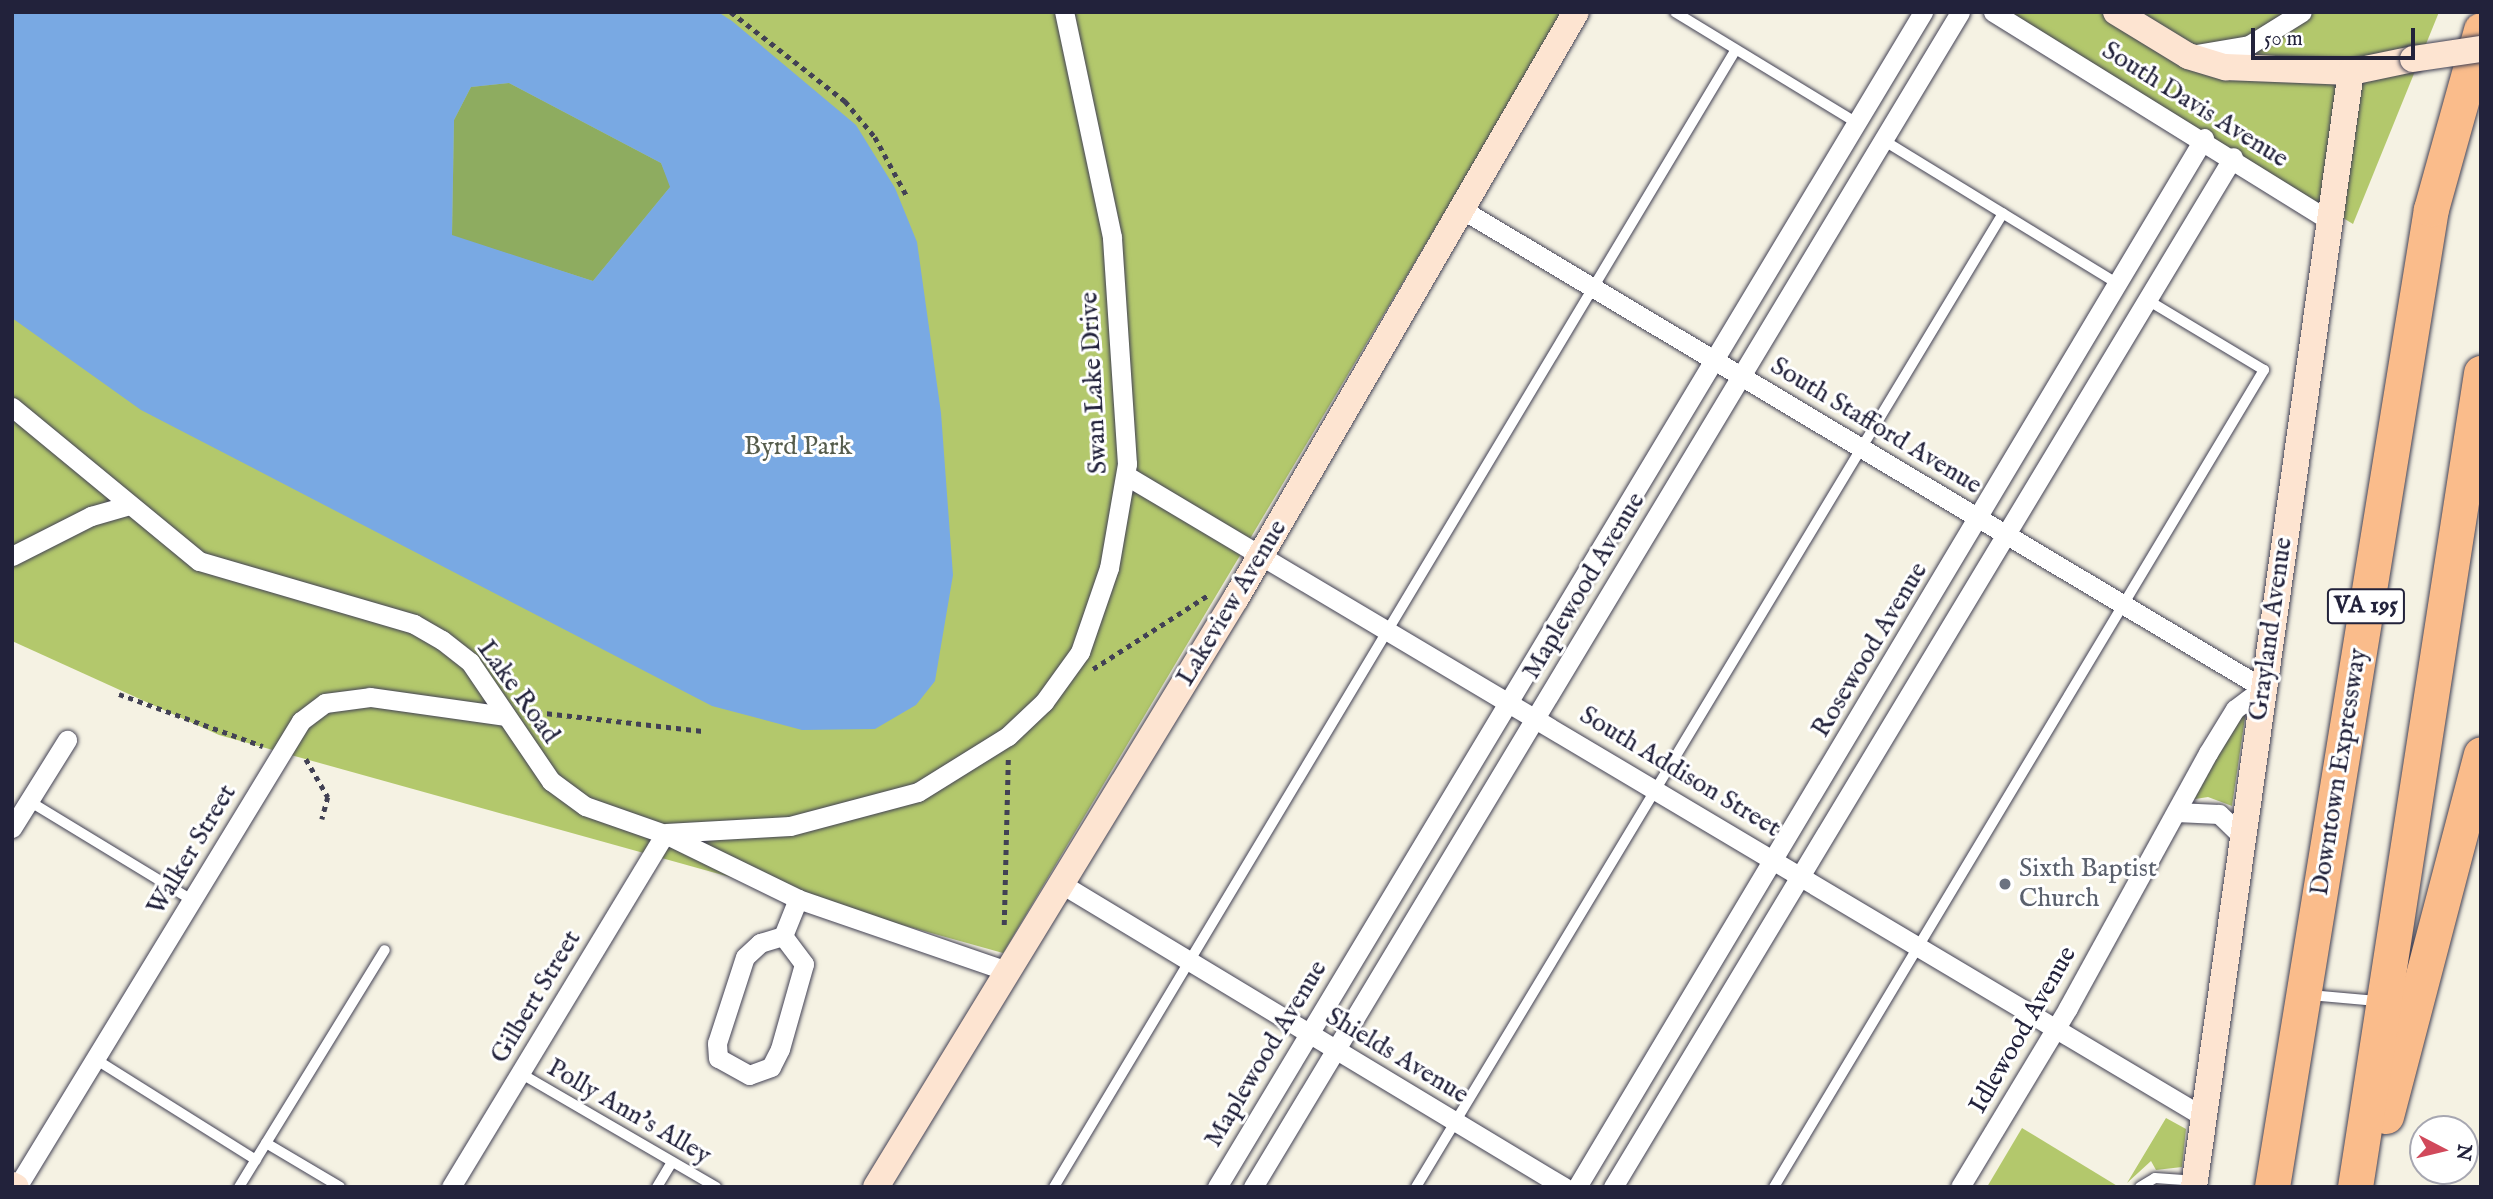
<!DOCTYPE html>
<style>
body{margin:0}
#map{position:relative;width:2493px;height:1199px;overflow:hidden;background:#f5f2e3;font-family:"IM FELL English",serif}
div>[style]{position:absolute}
.green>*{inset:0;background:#b3c86c}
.forest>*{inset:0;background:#8eac60}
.water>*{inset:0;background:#79a9e3}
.path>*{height:4.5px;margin-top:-2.25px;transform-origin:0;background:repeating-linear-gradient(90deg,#424154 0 5px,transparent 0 10px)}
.roads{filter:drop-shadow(0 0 2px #424154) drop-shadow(0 0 2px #424154)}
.lane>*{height:10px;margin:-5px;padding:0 5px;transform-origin:5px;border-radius:5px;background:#fff}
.street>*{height:19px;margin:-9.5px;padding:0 9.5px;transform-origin:9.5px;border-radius:9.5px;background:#fff}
.secondary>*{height:26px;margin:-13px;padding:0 13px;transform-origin:13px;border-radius:13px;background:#fde4d1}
.highway>*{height:35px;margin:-17.5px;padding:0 17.5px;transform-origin:17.5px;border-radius:17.5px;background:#fabc8b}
.bridges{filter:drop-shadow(0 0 2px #424154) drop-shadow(0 0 2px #424154)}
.secondary-bridge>*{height:26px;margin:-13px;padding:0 13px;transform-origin:13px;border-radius:13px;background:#fde4d1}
.dots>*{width:19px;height:19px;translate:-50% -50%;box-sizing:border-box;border:4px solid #fff;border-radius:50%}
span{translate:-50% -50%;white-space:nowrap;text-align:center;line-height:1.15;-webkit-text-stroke:6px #fff;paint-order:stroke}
.shield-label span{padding:2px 5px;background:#fff;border:2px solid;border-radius:5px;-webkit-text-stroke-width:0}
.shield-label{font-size:24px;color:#22223b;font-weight:700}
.street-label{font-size:26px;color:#22223b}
.park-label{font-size:26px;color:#555c4c}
.worship-label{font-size:26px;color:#5b616d}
.left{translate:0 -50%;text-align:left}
.frame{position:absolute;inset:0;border:14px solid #22223b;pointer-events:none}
.north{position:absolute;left:2409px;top:1115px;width:70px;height:70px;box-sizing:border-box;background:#fff;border:2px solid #a7a7b1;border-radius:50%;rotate:97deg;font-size:19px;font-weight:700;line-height:28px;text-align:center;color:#22223b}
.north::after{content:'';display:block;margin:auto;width:24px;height:32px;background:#d1495b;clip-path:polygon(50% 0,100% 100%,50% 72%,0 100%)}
.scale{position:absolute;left:2251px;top:28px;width:164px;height:32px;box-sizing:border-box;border:4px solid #22223b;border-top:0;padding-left:9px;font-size:21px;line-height:24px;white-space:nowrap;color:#22223b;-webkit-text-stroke:5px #fff;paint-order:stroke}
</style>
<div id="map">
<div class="green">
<i style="clip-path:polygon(12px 12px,1564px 12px,1003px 953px,219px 735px,12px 641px)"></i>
<i style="clip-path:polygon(2004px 12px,2439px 12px,2353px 224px)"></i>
<i style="clip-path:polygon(2247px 704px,2232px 806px,2208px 797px,2189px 800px)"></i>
<i style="clip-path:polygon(2166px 1118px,2186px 1129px,2182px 1167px,2156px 1170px,2151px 1161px,2127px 1183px)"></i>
<i style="clip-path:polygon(2022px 1128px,2119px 1187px,1987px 1187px)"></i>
</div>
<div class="forest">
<i style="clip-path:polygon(509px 83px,661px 163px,671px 186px,593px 281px,452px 236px,454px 120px,471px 87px)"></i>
</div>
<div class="water">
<i style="clip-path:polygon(evenodd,12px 12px,718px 12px,732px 21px,856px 125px,895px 188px,917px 242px,941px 413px,953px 575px,935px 681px,916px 705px,875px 729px,802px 730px,712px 706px,141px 410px,12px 318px,12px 12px,509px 83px,661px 163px,670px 187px,593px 281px,452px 235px,454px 120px,471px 87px,509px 83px)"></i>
</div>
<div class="path">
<i style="left:731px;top:12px;width:145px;rotate:38deg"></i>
<i style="left:845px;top:101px;width:47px;rotate:50.2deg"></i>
<i style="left:875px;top:137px;width:69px;rotate:61.6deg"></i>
<i style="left:1093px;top:669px;width:139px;rotate:-32.7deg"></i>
<i style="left:119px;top:694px;width:153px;rotate:19.9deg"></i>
<i style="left:527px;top:711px;width:177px;rotate:6.5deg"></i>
<i style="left:306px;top:759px;width:44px;rotate:59.9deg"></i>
<i style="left:328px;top:797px;width:23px;rotate:105deg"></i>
<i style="left:1004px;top:925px;width:167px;rotate:-88.6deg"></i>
</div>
<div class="roads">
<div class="lane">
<i style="left:1675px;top:12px;width:213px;rotate:31.4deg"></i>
<i style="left:1883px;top:140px;width:276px;rotate:31.5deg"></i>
<i style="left:29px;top:801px;width:191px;rotate:31.3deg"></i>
<i style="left:2309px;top:995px;width:69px;rotate:5deg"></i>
<i style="left:95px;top:1059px;width:190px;rotate:32.1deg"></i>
<i style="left:520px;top:1073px;width:227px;rotate:30.2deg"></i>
<i style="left:266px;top:1143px;width:86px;rotate:30.7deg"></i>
<i style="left:239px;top:1187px;width:278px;rotate:-58.4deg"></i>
<i style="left:657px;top:1187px;width:29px;rotate:-59deg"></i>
<i style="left:1054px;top:1187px;width:1324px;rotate:-59.06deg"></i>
<i style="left:1416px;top:1187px;width:1137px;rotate:-58.92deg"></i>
<i style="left:1774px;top:1187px;width:953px;rotate:-59.05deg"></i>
<i style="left:2264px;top:370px;width:138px;rotate:-149deg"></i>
<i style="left:2140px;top:1187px;width:17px;rotate:-31deg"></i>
<i style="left:2155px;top:1178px;width:39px;rotate:4deg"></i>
</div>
<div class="street">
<i style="left:1993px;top:12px;width:399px;rotate:31.8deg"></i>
<i style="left:2190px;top:55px;width:60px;rotate:-9.6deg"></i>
<i style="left:2249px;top:45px;width:62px;rotate:-31.9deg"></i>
<i style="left:1463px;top:210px;width:932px;rotate:30.86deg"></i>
<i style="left:2263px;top:688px;width:35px;rotate:143deg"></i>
<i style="left:2235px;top:709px;width:52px;rotate:121.5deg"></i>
<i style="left:2208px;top:753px;width:291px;rotate:118.8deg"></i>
<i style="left:2068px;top:1008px;width:209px;rotate:121.1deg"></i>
<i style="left:12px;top:407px;width:242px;rotate:39.5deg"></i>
<i style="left:199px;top:561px;width:224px;rotate:16.3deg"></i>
<i style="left:414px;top:624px;width:32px;rotate:30deg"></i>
<i style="left:442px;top:640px;width:36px;rotate:38deg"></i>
<i style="left:470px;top:662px;width:144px;rotate:55.8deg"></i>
<i style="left:551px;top:781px;width:42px;rotate:36.3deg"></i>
<i style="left:585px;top:806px;width:85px;rotate:19.3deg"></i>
<i style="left:665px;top:834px;width:148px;rotate:26deg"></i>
<i style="left:798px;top:899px;width:221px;rotate:19deg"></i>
<i style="left:1127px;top:476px;width:1253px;rotate:30.76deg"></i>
<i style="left:12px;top:556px;width:89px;rotate:-26.9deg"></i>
<i style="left:91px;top:516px;width:36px;rotate:-16deg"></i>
<i style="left:2176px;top:812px;width:43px;rotate:2.7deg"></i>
<i style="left:2219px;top:814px;width:32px;rotate:44deg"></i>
<i style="left:12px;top:828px;width:104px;rotate:-58deg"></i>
<i style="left:666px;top:833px;width:124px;rotate:-3.2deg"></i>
<i style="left:790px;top:826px;width:132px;rotate:-14.9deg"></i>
<i style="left:918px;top:792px;width:106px;rotate:-31.9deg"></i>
<i style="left:1008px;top:736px;width:50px;rotate:-43.4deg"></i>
<i style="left:1044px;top:702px;width:62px;rotate:-54.2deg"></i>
<i style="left:1080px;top:652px;width:89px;rotate:-71deg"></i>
<i style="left:1109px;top:568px;width:106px;rotate:-80.2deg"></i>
<i style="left:1127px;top:464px;width:227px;rotate:-93.8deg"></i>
<i style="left:1112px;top:237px;width:230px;rotate:-102deg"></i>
<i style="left:1060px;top:883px;width:589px;rotate:31.1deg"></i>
<i style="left:783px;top:936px;width:35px;rotate:53deg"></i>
<i style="left:804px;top:964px;width:88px;rotate:105.8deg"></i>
<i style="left:780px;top:1049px;width:20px;rotate:117deg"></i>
<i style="left:771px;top:1067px;width:23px;rotate:160deg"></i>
<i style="left:749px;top:1075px;width:35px;rotate:-151deg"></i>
<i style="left:718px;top:1058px;width:15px;rotate:-94deg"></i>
<i style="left:717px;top:1043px;width:90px;rotate:-72deg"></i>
<i style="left:745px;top:957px;width:21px;rotate:-43deg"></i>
<i style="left:760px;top:943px;width:24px;rotate:-17deg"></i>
<i style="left:783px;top:936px;width:40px;rotate:-68deg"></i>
<i style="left:17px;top:1187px;width:546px;rotate:-58.64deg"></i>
<i style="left:301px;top:721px;width:30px;rotate:-37deg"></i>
<i style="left:325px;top:703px;width:45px;rotate:-7.6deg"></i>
<i style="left:370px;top:697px;width:137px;rotate:8deg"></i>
<i style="left:451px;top:1187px;width:413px;rotate:-58.8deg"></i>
<i style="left:1217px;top:1187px;width:1371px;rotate:-59deg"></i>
<i style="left:1253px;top:1187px;width:1371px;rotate:-58.96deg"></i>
<i style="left:1577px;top:1187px;width:1222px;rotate:-59.13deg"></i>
<i style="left:1613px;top:1187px;width:1202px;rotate:-58.95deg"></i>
</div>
<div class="secondary">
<i style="left:2116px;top:12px;width:84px;rotate:31.4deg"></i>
<i style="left:2188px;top:56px;width:39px;rotate:17deg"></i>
<i style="left:2225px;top:67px;width:126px;rotate:2.3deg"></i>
<i style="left:2351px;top:72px;width:63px;rotate:-11.8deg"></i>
<i style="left:12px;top:1185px;width:4px;rotate:27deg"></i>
<i style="left:876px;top:1187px;width:690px;rotate:-58.57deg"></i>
<i style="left:1236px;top:598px;width:677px;rotate:-59.88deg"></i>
<i style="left:2194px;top:1187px;width:1126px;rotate:-81.99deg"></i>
</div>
<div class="highway">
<i style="left:2386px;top:1116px;width:374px;rotate:-75.3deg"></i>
<i style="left:2272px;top:1187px;width:991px;rotate:-80.77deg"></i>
<i style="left:2431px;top:209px;width:186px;rotate:-74.4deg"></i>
<i style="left:2355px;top:1187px;width:824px;rotate:-81.2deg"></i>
</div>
</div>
<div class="bridges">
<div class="secondary-bridge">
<i style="left:2413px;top:59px;width:69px;rotate:-8.4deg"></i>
</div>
</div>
<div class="dots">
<i style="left:2005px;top:884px;background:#6b7280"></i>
</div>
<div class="shield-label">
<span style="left:2366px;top:606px">VA 195</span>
</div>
<div class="street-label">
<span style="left:2195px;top:105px;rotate:32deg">South Davis Avenue</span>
<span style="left:1094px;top:383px;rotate:-93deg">Swan Lake Drive</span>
<span style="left:1876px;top:426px;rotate:31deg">South Stafford Avenue</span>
<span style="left:1584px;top:586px;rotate:-59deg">Maplewood Avenue</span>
<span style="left:1232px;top:603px;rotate:-59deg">Lakeview Avenue</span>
<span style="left:2271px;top:629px;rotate:-82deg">Grayland Avenue</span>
<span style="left:1870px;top:650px;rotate:-59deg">Rosewood Avenue</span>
<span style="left:518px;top:692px;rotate:54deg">Lake Road</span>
<span style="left:1680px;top:772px;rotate:31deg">South Addison Street</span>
<span style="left:2339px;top:772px;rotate:-81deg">Downtown Expressway</span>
<span style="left:192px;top:850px;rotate:-59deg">Walker Street</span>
<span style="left:536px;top:997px;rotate:-59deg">Gilbert Street</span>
<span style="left:2023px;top:1030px;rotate:-60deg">Idlewood Avenue</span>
<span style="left:1266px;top:1054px;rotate:-59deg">Maplewood Avenue</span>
<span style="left:1397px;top:1056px;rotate:31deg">Shields Avenue</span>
<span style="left:629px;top:1112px;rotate:30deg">Polly Ann's Alley</span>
</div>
<div class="park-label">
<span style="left:798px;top:447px">Byrd Park</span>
</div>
<div class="worship-label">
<span class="left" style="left:2019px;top:884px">Sixth Baptist<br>Church</span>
</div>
<div class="frame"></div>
<div class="north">N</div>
<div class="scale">50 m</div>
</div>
